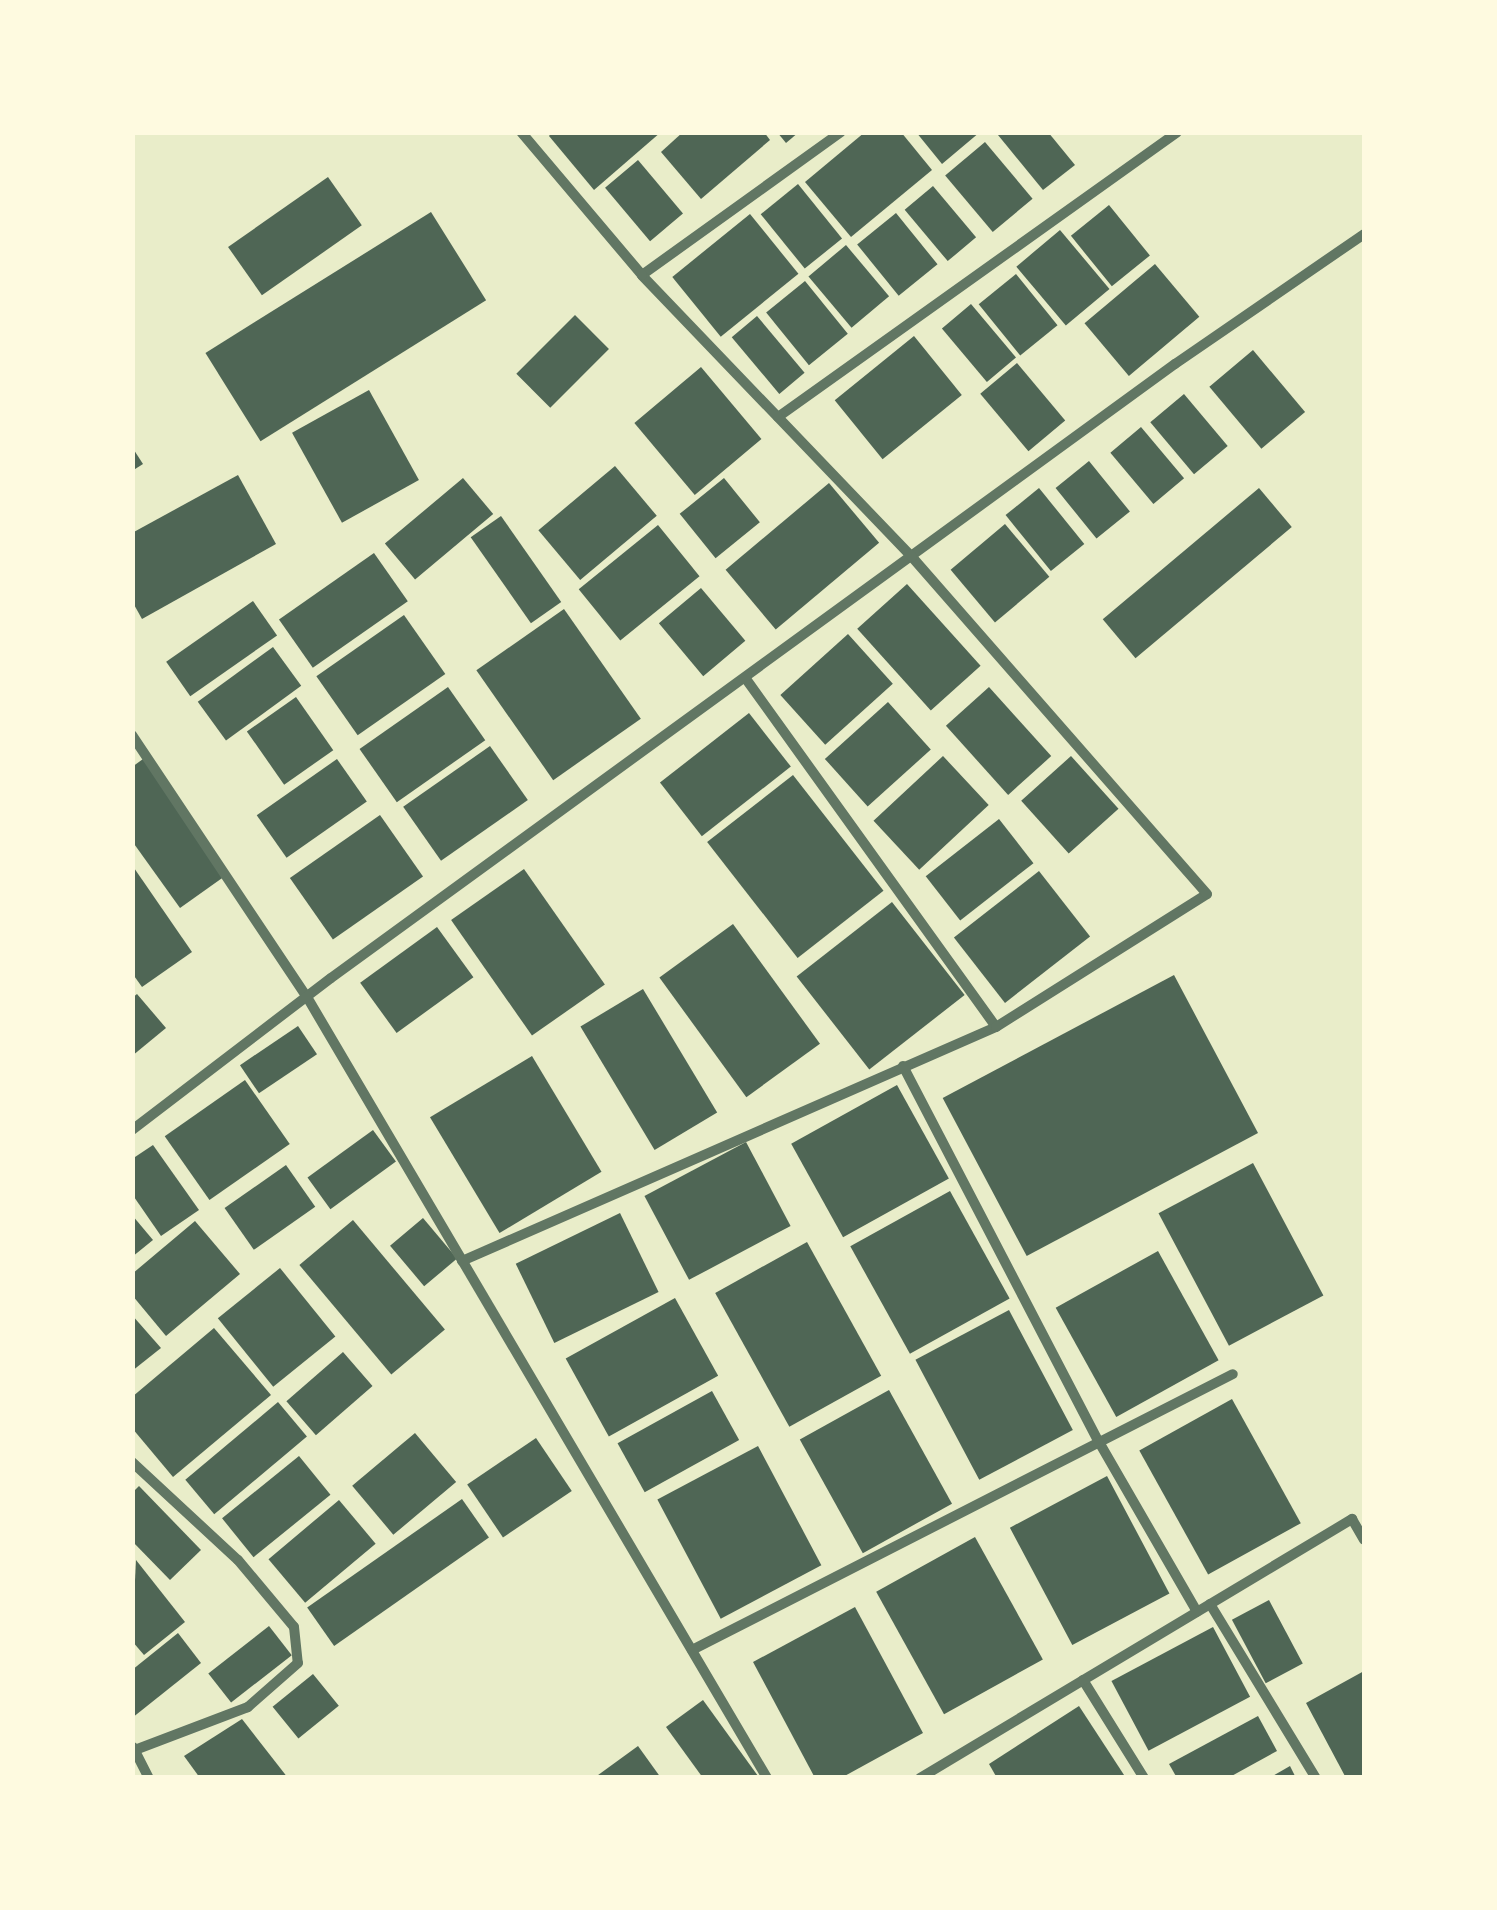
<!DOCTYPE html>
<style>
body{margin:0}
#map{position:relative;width:1497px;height:1910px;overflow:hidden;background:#e9edc9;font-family:"Archivo Narrow",sans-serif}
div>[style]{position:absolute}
.building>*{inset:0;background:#4f6655;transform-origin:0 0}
.minor>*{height:10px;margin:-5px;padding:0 5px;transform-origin:5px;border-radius:5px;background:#617663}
span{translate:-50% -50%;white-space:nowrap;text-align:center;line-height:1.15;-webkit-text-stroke:8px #fefae0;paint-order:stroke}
.frame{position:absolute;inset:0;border:135px solid #fefae0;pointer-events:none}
</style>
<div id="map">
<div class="building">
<i style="clip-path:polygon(552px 132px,661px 132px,594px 190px,549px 136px)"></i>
<i style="clip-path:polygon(683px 132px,764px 132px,770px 140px,701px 199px,661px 152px)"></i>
<i style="clip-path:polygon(777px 132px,799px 132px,786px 143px)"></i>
<i style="clip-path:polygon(865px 132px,901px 132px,932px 170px,851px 237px,805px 182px)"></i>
<i style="clip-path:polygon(916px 132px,980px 132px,942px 164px)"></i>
<i style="clip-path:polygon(1001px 132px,1048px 132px,1075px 165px,1043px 190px,998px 135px)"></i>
<i style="left:985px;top:142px;width:74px;height:52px;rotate:50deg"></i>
<i style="left:638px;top:160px;width:70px;height:43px;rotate:50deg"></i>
<i style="left:328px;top:177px;width:59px;height:122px;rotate:55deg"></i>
<i style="left:798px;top:184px;width:70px;height:48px;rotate:51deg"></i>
<i style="left:933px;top:186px;width:67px;height:37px;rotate:50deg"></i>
<i style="left:1109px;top:205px;width:65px;height:49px;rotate:51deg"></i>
<i style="left:431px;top:212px;width:104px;height:266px;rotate:58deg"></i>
<i style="left:896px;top:213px;width:66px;height:50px;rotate:51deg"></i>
<i style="left:750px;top:214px;width:77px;height:100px;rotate:51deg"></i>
<i style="left:1060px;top:230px;width:77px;height:57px;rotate:50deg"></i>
<i style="left:846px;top:245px;width:67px;height:49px;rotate:50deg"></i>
<i style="left:1155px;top:264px;width:69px;height:92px;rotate:50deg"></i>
<i style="left:1016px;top:274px;width:66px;height:48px;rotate:51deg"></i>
<i style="left:805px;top:281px;width:68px;height:50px;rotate:51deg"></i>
<i style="left:971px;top:304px;width:70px;height:38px;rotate:50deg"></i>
<i style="left:575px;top:315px;width:48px;height:83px;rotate:45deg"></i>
<i style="left:757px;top:316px;width:74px;height:33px;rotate:50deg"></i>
<i style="left:914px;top:336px;width:76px;height:102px;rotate:51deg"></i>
<i style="left:1253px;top:350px;width:81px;height:57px;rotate:50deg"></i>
<i style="left:1017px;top:363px;width:75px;height:48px;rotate:50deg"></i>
<i style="left:701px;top:367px;width:94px;height:87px;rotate:50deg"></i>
<i style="left:369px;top:390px;width:103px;height:88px;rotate:61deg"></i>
<i style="left:1184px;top:394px;width:68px;height:44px;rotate:50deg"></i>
<i style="left:1141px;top:427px;width:67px;height:40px;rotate:50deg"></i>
<i style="clip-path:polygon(132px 447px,143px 464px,132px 471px)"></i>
<i style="left:1089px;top:461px;width:65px;height:43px;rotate:51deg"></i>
<i style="left:615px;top:466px;width:65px;height:100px;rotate:50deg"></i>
<i style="clip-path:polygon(238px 475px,276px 544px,142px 619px,132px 601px,132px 533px)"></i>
<i style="left:463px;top:478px;width:47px;height:102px;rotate:50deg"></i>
<i style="left:724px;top:478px;width:57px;height:57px;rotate:51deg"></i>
<i style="left:829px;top:483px;width:78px;height:135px;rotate:50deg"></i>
<i style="left:1039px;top:488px;width:72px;height:43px;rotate:51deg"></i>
<i style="left:1259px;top:488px;width:51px;height:204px;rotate:50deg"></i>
<i style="left:501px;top:516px;width:105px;height:37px;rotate:55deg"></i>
<i style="left:1005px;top:524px;width:69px;height:71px;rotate:50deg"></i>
<i style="left:658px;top:525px;width:66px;height:102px;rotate:51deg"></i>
<i style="left:374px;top:553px;width:59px;height:116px;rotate:55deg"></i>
<i style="left:907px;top:584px;width:110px;height:67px;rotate:48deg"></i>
<i style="left:701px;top:588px;width:69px;height:55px;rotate:50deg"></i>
<i style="left:253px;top:601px;width:42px;height:106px;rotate:55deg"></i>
<i style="left:564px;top:609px;width:134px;height:107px;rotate:55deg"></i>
<i style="left:404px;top:615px;width:72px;height:107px;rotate:55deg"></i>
<i style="left:848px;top:634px;width:67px;height:91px;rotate:48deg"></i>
<i style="left:273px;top:647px;width:48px;height:93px;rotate:54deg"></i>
<i style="left:448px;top:687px;width:65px;height:108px;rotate:55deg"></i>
<i style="left:989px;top:687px;width:93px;height:58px;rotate:48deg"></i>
<i style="left:296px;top:697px;width:65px;height:60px;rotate:55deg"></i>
<i style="left:888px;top:702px;width:64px;height:85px;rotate:48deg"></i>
<i style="left:749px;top:713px;width:68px;height:113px;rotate:52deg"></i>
<i style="left:490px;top:746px;width:66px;height:106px;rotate:55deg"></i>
<i style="left:943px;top:756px;width:67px;height:95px;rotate:47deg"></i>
<i style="left:1071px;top:756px;width:71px;height:67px;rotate:48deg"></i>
<i style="clip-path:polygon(143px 759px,225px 876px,180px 908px,132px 841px,132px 767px)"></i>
<i style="left:337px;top:759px;width:52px;height:98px;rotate:55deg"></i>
<i style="left:793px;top:775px;width:147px;height:109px;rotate:52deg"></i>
<i style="left:380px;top:815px;width:75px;height:110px;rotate:55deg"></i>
<i style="left:999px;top:819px;width:56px;height:93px;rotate:52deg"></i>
<i style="clip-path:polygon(132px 865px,192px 952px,142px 987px,132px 973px)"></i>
<i style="left:524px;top:869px;width:141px;height:89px;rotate:55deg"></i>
<i style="left:1039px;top:871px;width:83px;height:108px;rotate:52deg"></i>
<i style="left:892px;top:902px;width:118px;height:121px;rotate:52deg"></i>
<i style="left:733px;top:924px;width:148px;height:91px;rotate:54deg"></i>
<i style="left:437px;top:927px;width:62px;height:95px;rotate:54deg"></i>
<i style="left:1174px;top:975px;width:179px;height:262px;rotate:62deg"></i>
<i style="left:643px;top:989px;width:144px;height:73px;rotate:59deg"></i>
<i style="clip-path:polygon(137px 994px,166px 1028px,132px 1056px,132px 998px)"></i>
<i style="left:298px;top:1026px;width:34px;height:70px;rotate:56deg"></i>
<i style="left:532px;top:1056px;width:135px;height:119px;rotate:59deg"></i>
<i style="left:245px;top:1080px;width:78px;height:98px;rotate:55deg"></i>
<i style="left:897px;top:1085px;width:107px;height:121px;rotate:61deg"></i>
<i style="left:373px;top:1130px;width:39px;height:81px;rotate:54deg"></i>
<i style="left:746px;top:1142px;width:95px;height:115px;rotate:62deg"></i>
<i style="clip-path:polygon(153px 1145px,199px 1210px,161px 1236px,132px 1194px,132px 1159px)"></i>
<i style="left:1253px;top:1163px;width:150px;height:107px;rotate:62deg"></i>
<i style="left:286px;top:1165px;width:51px;height:75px;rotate:55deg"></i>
<i style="left:950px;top:1191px;width:123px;height:114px;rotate:61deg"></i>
<i style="left:620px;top:1213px;width:88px;height:116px;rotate:64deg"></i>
<i style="clip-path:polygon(132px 1215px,153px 1240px,132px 1257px)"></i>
<i style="left:423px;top:1218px;width:53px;height:43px;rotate:50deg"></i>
<i style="left:353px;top:1220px;width:143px;height:70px;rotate:50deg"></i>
<i style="clip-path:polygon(195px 1221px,240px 1274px,166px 1336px,132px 1295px,132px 1274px)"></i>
<i style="left:807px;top:1242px;width:153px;height:105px;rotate:61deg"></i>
<i style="left:1158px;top:1251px;width:125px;height:117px;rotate:61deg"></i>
<i style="left:280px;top:1268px;width:88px;height:80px;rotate:51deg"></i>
<i style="left:675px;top:1298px;width:89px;height:125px;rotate:61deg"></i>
<i style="left:1009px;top:1310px;width:136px;height:106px;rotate:62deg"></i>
<i style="clip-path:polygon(132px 1315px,161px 1348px,132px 1371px)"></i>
<i style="clip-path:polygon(214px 1328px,271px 1395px,173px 1477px,132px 1428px,132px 1397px)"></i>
<i style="left:343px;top:1352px;width:45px;height:75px;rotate:49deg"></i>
<i style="left:889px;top:1390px;width:130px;height:102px;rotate:61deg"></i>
<i style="left:712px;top:1391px;width:56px;height:108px;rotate:61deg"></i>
<i style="left:1232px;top:1399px;width:142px;height:106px;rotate:61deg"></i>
<i style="left:278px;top:1402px;width:45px;height:121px;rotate:50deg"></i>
<i style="left:415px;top:1433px;width:64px;height:82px;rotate:50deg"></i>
<i style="left:536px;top:1438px;width:64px;height:83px;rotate:56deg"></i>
<i style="left:758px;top:1446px;width:135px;height:114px;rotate:62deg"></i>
<i style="left:299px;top:1456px;width:50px;height:99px;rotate:51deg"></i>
<i style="left:1107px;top:1476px;width:133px;height:110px;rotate:62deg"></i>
<i style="clip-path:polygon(139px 1486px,201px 1550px,170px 1580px,132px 1541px,132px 1493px)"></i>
<i style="left:462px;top:1499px;width:47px;height:189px;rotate:55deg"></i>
<i style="left:339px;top:1500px;width:57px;height:92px;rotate:50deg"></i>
<i style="left:975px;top:1537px;width:140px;height:113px;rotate:61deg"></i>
<i style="clip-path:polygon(136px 1560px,185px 1622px,144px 1655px,132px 1641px)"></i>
<i style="left:1269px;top:1600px;width:72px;height:42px;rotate:62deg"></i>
<i style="clip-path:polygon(855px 1607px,923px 1733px,841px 1778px,815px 1778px,753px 1662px)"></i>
<i style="left:269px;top:1626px;width:37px;height:77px;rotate:52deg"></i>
<i style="left:1213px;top:1627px;width:79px;height:115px;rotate:62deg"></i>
<i style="clip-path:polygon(178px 1633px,201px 1663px,132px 1718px,132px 1670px)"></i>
<i style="clip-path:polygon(1364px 1671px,1364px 1778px,1346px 1778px,1306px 1703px)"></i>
<i style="left:313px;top:1674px;width:41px;height:52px;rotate:51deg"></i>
<i style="clip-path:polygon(703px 1700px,758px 1776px,756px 1778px,703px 1778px,666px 1727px)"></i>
<i style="clip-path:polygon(1079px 1706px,1126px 1778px,997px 1778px,989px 1764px)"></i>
<i style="clip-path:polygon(1258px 1716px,1277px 1751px,1228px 1778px,1177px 1778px,1169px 1764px)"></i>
<i style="clip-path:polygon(242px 1719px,288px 1778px,200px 1778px,184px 1756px)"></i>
<i style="clip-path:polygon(638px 1746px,661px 1778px,594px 1778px)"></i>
<i style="clip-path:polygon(1290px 1766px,1296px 1778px,1269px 1778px)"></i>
</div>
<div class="minor">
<i style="left:642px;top:275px;width:245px;rotate:-35.7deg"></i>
<i style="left:778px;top:417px;width:490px;rotate:-35.5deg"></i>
<i style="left:746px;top:679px;width:428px;rotate:54.3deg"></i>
<i style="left:132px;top:735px;width:315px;rotate:56.3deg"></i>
<i style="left:307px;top:997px;width:906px;rotate:59.5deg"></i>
<i style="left:903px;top:1066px;width:424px;rotate:62.5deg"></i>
<i style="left:1099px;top:1442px;width:196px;rotate:60deg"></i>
<i style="left:132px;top:1130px;width:250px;rotate:-37.4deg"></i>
<i style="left:331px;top:978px;width:1044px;rotate:-36.04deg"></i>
<i style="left:1175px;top:364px;width:229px;rotate:-34.5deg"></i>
<i style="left:462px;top:1261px;width:583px;rotate:-23.66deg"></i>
<i style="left:996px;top:1027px;width:249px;rotate:-32.2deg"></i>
<i style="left:1207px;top:894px;width:448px;rotate:-131.2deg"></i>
<i style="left:912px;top:557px;width:390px;rotate:-133.8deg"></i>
<i style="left:642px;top:275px;width:187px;rotate:-130.2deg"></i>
<i style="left:132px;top:1462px;width:144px;rotate:42.8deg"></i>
<i style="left:238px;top:1560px;width:87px;rotate:50.1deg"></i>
<i style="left:294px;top:1627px;width:36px;rotate:84deg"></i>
<i style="left:298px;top:1663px;width:67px;rotate:138.7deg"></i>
<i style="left:248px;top:1707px;width:121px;rotate:159.2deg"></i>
<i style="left:1210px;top:1604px;width:204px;rotate:58.7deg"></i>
<i style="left:692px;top:1650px;width:607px;rotate:-27.03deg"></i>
<i style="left:1083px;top:1680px;width:115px;rotate:58.1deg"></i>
<i style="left:133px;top:1747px;width:35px;rotate:63deg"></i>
<i style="left:920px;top:1778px;width:504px;rotate:-30.94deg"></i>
<i style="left:1352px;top:1519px;width:24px;rotate:60deg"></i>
</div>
<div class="frame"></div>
</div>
